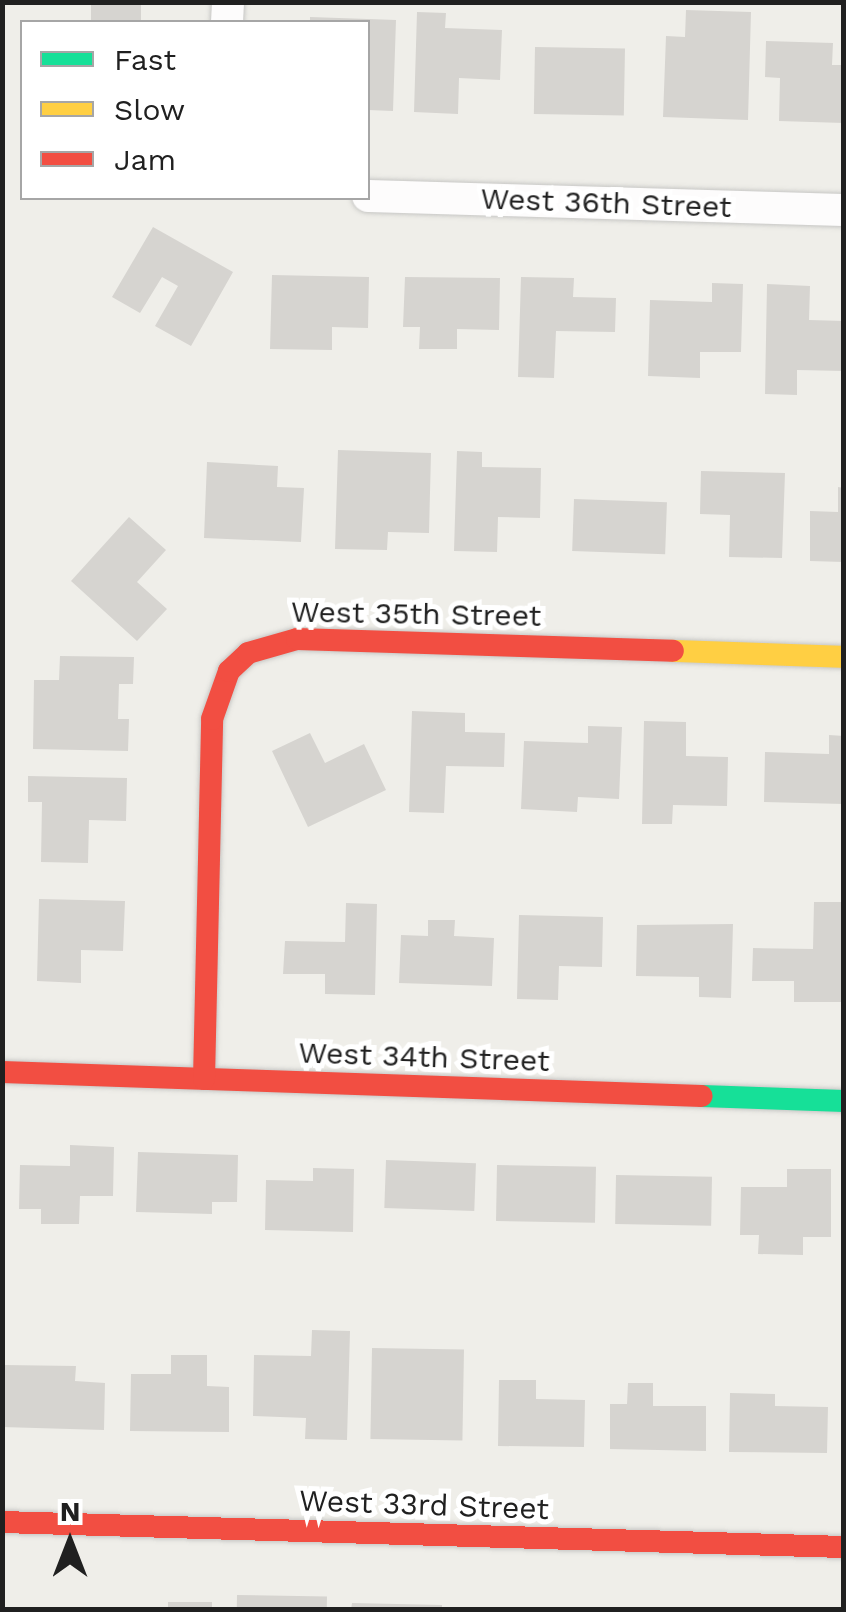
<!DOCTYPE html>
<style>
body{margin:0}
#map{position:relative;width:846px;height:1612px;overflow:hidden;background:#efeee9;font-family:"Work Sans",sans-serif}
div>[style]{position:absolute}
.building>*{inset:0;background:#d6d4d0;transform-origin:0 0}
.roads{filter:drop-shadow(0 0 2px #c7c7c5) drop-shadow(0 0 2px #c7c7c5)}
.street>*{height:32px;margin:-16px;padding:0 16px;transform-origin:16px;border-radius:16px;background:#fdfcfc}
.fast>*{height:22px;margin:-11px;padding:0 11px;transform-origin:11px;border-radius:11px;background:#16e098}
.slow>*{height:22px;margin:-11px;padding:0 11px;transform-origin:11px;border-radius:11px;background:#ffcf43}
.jam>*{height:22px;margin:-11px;padding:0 11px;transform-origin:11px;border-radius:11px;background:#f24e42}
span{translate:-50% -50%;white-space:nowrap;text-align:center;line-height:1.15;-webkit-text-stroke:10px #fff;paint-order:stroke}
.street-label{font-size:30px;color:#202020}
.frame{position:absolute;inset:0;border:5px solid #202020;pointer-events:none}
.legend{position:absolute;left:20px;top:20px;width:350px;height:180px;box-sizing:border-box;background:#fff;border:2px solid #a6a6a6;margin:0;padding:12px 18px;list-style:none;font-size:30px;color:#202020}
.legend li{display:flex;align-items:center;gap:20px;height:50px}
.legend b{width:50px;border:2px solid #a6a6a6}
.north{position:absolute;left:20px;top:1492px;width:100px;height:100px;-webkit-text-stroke:8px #fff;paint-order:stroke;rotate:0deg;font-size:28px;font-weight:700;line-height:40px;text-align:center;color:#202020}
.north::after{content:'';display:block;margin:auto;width:35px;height:45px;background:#202020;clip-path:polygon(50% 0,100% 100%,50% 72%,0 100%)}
</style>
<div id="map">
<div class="building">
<i style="left:91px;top:2px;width:50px;height:20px"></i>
<i style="clip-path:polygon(686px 10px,751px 12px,748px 120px,663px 117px,666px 36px,685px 37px)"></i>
<i style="clip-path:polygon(417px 12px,446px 13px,445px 28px,502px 30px,500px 80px,459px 78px,458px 114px,414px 112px)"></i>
<i style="clip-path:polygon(310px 17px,396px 20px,393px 111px,368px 110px,368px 22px,310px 22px)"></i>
<i style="clip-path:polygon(766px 41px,833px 43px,832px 65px,844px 65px,844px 123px,779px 121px,780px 78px,765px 77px)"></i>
<i style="left:535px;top:47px;width:90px;height:67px;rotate:1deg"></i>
<i style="clip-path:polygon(153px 227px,233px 272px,191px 346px,155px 326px,178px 286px,162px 277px,140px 313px,112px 297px)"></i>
<i style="clip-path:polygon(272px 275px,369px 277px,368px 328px,332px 327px,332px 350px,270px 349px)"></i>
<i style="clip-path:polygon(405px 277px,500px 278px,499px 330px,457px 329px,457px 349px,419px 349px,420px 327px,403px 327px)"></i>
<i style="clip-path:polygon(521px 277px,574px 278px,573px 297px,616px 298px,615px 332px,556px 331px,554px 378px,518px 377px)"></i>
<i style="clip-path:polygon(712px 283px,743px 284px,741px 352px,700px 352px,700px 378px,648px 376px,650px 300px,712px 302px)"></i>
<i style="clip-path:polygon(767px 284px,810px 286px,809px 320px,844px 321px,844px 371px,797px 370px,797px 395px,765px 394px)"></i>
<i style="clip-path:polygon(338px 450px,431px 453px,429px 533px,388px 532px,387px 550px,335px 549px)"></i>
<i style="clip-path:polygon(457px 451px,482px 452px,482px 467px,541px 468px,540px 518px,498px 517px,497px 552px,454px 551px)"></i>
<i style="clip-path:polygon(207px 462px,278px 466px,277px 487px,304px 488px,301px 542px,204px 538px)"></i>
<i style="clip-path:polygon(701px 471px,785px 473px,782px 558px,729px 557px,730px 515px,700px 514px)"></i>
<i style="clip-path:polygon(838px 487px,844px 488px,844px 562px,810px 561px,810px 511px,838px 512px)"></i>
<i style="left:574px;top:499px;width:93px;height:52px;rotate:2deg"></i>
<i style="clip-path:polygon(129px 517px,166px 550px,137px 582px,167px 609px,137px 641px,71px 581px)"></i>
<i style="clip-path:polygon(60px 656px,134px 657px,133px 684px,119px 684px,118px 719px,129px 719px,128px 751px,33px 749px,34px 680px,59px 680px)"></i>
<i style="clip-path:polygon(412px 711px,465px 713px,465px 732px,505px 733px,504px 767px,446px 766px,444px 813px,409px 812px)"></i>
<i style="clip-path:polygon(644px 721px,686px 722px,686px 756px,728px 757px,727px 806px,673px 805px,672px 824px,642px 824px)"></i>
<i style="clip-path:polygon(588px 726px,622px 727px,619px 799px,578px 797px,577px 812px,521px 809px,524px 741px,588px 743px)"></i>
<i style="clip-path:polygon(310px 733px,325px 763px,364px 744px,386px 790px,308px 827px,272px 751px)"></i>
<i style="clip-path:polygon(829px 735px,844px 736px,844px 804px,764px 802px,765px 752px,829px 754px)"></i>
<i style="clip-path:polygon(28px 776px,127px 778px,126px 821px,89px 820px,88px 863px,41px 862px,42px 802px,28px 802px)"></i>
<i style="clip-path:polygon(39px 899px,125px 901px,123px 951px,81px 950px,81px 983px,37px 981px)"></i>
<i style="clip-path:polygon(814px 902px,844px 902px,844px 1002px,794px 1002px,794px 981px,752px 981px,753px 948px,813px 949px)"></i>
<i style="clip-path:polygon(346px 903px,377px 904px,375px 995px,325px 994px,325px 974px,283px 974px,285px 941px,345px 942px)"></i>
<i style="clip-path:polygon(519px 915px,603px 917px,602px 967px,559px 966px,558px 1000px,517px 999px)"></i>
<i style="clip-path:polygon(428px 920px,455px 920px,454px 936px,494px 938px,492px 986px,399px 983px,401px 935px,428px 936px)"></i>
<i style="clip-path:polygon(733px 924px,731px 998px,699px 997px,699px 977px,636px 976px,637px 925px)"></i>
<i style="clip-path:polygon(70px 1145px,114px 1147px,113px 1196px,80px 1196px,79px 1224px,41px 1224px,41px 1209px,19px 1209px,20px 1165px,70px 1166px)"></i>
<i style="clip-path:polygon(138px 1152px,238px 1155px,237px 1202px,212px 1202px,212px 1214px,136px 1212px)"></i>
<i style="left:386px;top:1160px;width:90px;height:48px;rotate:2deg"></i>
<i style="left:497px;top:1165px;width:99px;height:56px;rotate:1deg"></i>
<i style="clip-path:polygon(313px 1168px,354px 1169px,353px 1232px,265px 1230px,266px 1180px,313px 1181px)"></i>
<i style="clip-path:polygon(787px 1169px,831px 1169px,831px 1237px,803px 1237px,803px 1255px,758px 1254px,759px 1235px,740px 1235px,741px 1187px,787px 1187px)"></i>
<i style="left:616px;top:1175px;width:96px;height:49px;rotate:1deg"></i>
<i style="clip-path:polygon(312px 1330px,350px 1331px,347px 1440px,305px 1439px,306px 1418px,253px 1416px,254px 1355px,311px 1356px)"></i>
<i style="left:372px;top:1348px;width:92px;height:91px;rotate:1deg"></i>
<i style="clip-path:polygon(171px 1355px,207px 1355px,207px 1386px,229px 1387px,229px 1432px,130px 1431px,131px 1374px,171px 1374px)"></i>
<i style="clip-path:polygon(4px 1365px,76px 1366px,75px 1381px,105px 1383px,104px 1430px,2px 1427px)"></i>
<i style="clip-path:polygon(499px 1380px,536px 1380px,536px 1399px,585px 1400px,584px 1447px,498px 1446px)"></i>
<i style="clip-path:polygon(628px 1383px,653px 1383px,653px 1406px,706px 1406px,706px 1451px,610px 1449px,610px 1404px,627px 1404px)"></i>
<i style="clip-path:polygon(730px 1393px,775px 1394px,775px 1406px,828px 1407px,827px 1453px,729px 1452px)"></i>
<i style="left:237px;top:1595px;width:90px;height:15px;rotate:1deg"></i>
<i style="left:168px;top:1602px;width:44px;height:8px"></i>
<i style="clip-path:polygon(352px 1603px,442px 1605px,442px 1610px,351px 1610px)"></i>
</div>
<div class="roads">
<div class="street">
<i style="left:227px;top:22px;width:20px;rotate:-87deg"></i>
<i style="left:368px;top:196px;width:476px;rotate:1.7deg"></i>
</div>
<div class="fast">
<i style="left:702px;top:1096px;width:142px;rotate:2deg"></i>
</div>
<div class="slow">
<i style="left:673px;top:651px;width:171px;rotate:2deg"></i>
</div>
<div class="jam">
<i style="left:2px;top:1072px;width:700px;rotate:1.96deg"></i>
<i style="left:204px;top:1079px;width:360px;rotate:-88.7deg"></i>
<i style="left:212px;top:719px;width:51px;rotate:-70.5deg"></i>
<i style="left:229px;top:671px;width:26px;rotate:-43deg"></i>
<i style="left:248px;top:653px;width:51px;rotate:-15.9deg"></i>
<i style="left:297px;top:639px;width:376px;rotate:1.8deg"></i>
<i style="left:2px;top:1522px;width:842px;rotate:1.7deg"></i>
</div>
</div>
<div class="street-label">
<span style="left:606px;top:203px;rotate:2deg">West 36th Street</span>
<span style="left:416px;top:614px;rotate:1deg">West 35th Street</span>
<span style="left:424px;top:1057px;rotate:2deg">West 34th Street</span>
<span style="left:424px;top:1505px;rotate:2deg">West 33rd Street</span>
</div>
<div class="frame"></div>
<ul class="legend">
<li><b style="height:12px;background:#16e098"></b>Fast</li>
<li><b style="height:12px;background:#ffcf43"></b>Slow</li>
<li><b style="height:12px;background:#f24e42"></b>Jam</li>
</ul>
<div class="north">N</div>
</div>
